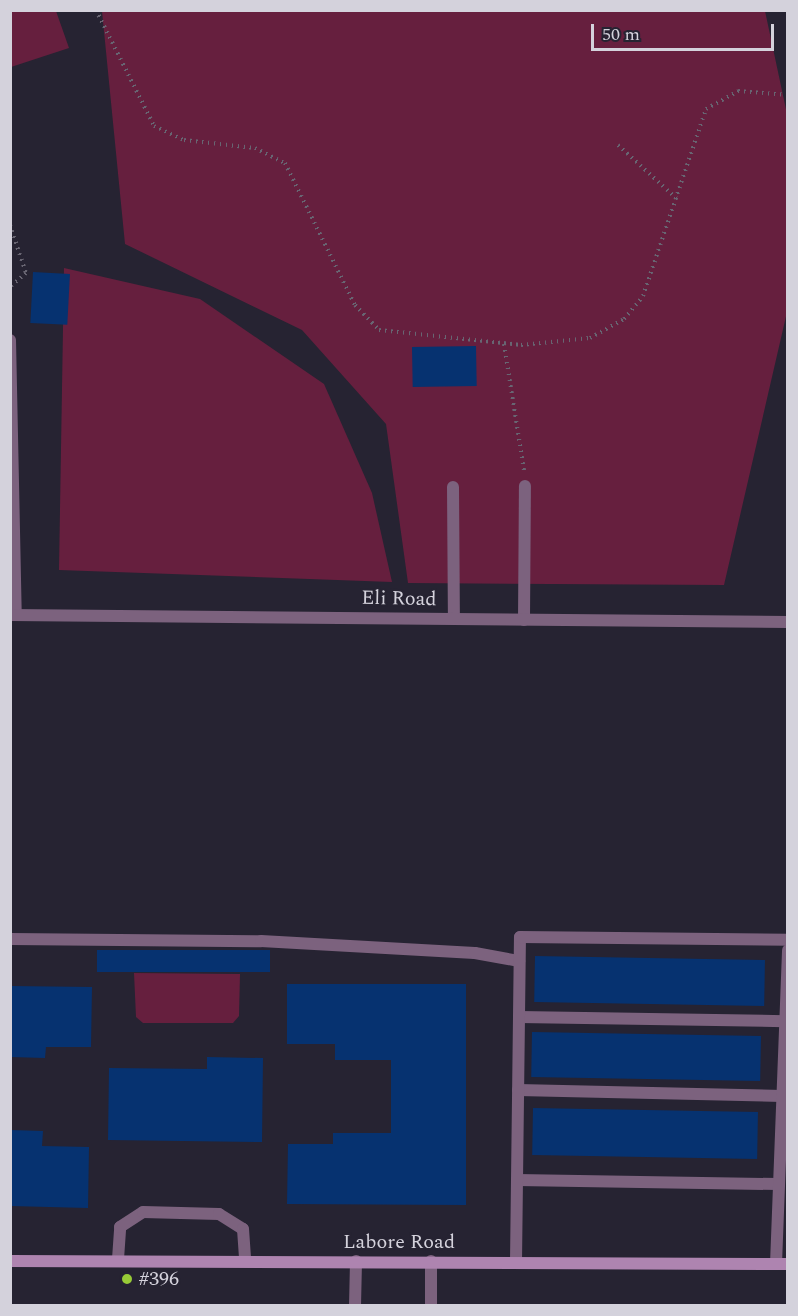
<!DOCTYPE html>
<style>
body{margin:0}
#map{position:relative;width:798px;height:1316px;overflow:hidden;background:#262332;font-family:Spectral,serif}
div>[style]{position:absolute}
.green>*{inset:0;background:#661f3e}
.building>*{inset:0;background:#063270;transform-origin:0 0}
.path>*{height:4px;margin-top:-2px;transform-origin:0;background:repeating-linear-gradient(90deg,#686572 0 1.5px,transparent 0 6px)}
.lane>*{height:12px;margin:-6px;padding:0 6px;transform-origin:6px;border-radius:6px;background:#7c627e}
.street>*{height:12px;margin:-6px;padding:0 6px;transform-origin:6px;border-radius:6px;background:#7c627e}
.secondary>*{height:12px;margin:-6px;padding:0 6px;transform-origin:6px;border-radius:6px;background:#ae84b0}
.dots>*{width:16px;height:16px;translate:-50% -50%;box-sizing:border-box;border:3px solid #262332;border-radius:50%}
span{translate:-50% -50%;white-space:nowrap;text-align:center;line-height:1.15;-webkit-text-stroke:4.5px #262332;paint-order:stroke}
.street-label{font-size:20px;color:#d4d2dc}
.poi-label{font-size:20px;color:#d4d2dc}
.left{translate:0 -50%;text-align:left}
.frame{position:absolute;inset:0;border:12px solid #d4d2dc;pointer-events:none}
.scale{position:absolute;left:591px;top:24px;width:183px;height:27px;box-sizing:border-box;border:3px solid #d4d2dc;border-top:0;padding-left:8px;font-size:18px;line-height:21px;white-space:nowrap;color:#d4d2dc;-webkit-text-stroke:4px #262332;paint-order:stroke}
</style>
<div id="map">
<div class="green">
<i style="clip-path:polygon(10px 11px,56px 11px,69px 48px,11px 67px)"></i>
<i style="clip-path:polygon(102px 11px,765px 11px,787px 114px,787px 312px,724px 585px,408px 583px,386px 424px,302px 330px,125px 244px)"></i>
<i style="clip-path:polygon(64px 268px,200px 299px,324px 384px,372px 493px,392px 582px,59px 570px)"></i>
<i style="clip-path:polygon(134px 973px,240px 974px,239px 1016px,233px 1023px,143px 1023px,136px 1017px)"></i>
</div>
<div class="building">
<i style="left:33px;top:272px;width:37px;height:51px;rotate:3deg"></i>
<i style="left:476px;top:346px;width:40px;height:64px;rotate:89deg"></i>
<i style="left:97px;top:950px;width:173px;height:22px"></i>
<i style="left:535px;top:956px;width:230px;height:46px;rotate:1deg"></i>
<i style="clip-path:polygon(287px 984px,466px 984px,466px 1205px,287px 1204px,288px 1144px,333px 1144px,333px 1133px,391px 1133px,391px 1060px,335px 1060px,335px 1044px,287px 1044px)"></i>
<i style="clip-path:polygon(10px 986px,92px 987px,91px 1047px,46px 1047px,45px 1058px,10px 1057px)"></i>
<i style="left:532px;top:1032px;width:229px;height:45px;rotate:1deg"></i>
<i style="clip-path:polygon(207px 1057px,263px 1058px,262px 1142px,108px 1140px,109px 1068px,207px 1069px)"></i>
<i style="left:533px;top:1108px;width:225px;height:47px;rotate:1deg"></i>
<i style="clip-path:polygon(10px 1130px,43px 1131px,42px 1146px,89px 1147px,88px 1208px,10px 1206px)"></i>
</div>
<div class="path">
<i style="left:96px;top:10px;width:130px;rotate:63.4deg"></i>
<i style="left:154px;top:126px;width:33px;rotate:25deg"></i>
<i style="left:184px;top:140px;width:71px;rotate:6.4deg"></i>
<i style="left:255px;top:148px;width:34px;rotate:27deg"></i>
<i style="left:285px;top:163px;width:158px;rotate:63.8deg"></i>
<i style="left:355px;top:305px;width:35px;rotate:46deg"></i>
<i style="left:379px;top:330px;width:143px;rotate:6deg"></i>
<i style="left:521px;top:345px;width:69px;rotate:-5.8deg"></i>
<i style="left:590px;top:338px;width:39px;rotate:-29deg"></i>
<i style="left:624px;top:319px;width:30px;rotate:-50deg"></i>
<i style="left:643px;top:296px;width:197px;rotate:-71.4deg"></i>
<i style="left:706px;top:109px;width:37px;rotate:-29deg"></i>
<i style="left:738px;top:91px;width:50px;rotate:4.6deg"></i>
<i style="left:618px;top:145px;width:79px;rotate:42.4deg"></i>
<i style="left:10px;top:225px;width:51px;rotate:71.6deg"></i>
<i style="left:26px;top:273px;width:21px;rotate:139deg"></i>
<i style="left:504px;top:344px;width:128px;rotate:81deg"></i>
</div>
<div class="lane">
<i style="left:10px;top:340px;width:275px;rotate:88.8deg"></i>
<i style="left:453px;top:487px;width:132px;rotate:89.6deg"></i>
<i style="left:524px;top:620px;width:134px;rotate:-89.6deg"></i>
<i style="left:10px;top:939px;width:251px;rotate:0.5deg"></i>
<i style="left:261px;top:941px;width:214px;rotate:3.2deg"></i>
<i style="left:475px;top:953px;width:45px;rotate:10.3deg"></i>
<i style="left:519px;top:1017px;width:266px;rotate:0.9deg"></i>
<i style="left:518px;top:1090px;width:264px;rotate:1.3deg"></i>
<i style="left:517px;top:1180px;width:262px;rotate:0.9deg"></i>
<i style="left:118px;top:1259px;width:32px;rotate:-86deg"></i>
<i style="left:120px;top:1227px;width:27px;rotate:-33deg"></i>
<i style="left:143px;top:1212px;width:76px;rotate:1.5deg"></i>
<i style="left:219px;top:1214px;width:28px;rotate:32deg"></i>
<i style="left:243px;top:1229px;width:31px;rotate:86deg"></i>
<i style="left:516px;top:1262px;width:325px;rotate:-89.3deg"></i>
<i style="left:520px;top:937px;width:268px;rotate:0.6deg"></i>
<i style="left:776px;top:1264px;width:314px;rotate:-87.8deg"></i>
<i style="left:355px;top:1306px;width:45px;rotate:-88.7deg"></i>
<i style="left:431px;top:1306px;width:45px;rotate:-90deg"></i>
</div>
<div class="street">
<i style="left:10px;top:615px;width:778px;rotate:0.52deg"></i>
</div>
<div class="secondary">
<i style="left:10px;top:1261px;width:778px;rotate:0.22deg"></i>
</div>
<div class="dots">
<i style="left:127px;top:1279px;background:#98cb37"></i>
</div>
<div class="street-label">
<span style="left:399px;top:599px;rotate:1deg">Eli Road</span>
<span style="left:399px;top:1242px">Labore Road</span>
</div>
<div class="poi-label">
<span class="left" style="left:139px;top:1279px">#396</span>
</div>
<div class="frame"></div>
<div class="scale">50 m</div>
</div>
